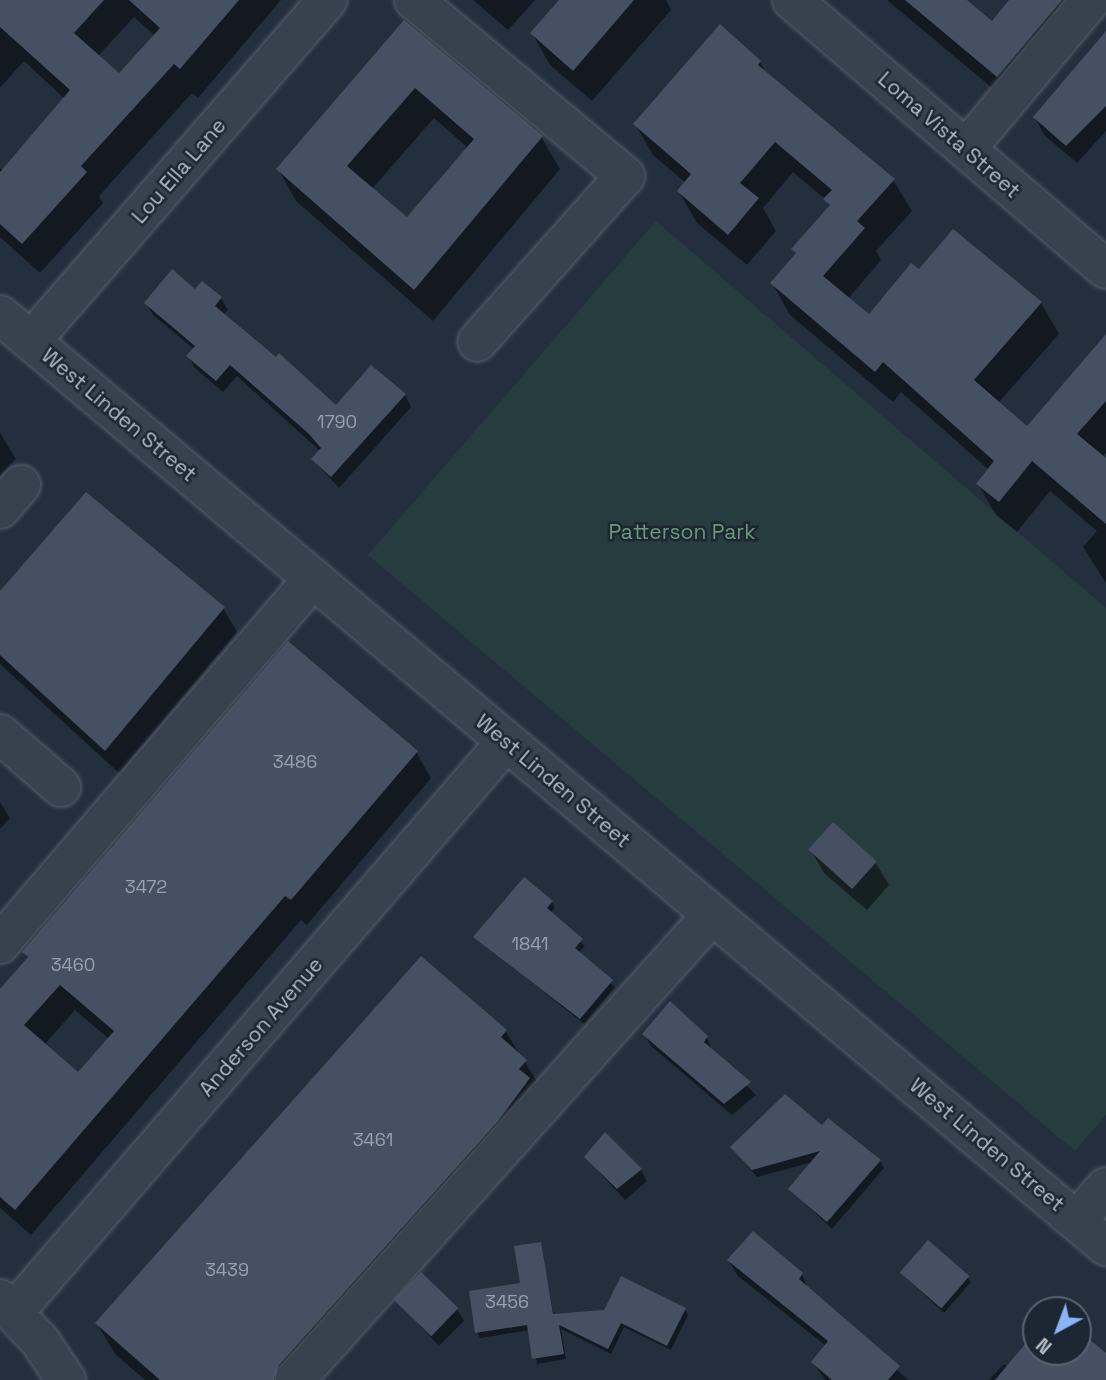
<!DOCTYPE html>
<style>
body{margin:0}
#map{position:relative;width:1106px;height:1380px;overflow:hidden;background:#242f3e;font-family:"Space Grotesk",sans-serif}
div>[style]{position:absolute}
.green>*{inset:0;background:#263c3f}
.shadow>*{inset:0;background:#0007}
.building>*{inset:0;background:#455162;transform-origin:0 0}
.roads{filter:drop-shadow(0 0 2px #565f6c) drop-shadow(0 0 2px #565f6c)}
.minor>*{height:38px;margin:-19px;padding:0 19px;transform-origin:19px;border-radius:19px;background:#38414e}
span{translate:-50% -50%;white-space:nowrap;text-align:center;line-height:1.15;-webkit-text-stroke:5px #1d2633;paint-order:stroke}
.number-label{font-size:18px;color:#98a1af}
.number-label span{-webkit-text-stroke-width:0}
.street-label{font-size:21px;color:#b4bcc9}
.park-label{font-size:21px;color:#6b9a76}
.north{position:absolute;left:1022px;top:1296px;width:70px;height:70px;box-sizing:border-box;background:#1d2633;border:2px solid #59626f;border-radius:50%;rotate:221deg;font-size:19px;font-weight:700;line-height:28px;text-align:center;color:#b4bcc9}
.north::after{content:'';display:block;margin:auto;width:24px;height:32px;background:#8ab4f8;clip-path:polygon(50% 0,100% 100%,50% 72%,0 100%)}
</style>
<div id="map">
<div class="green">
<i style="clip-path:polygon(656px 221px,1106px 608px,1106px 1115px,1075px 1151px,368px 555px)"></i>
</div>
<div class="shadow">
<i style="clip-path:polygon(evenodd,0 0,281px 0,198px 98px,192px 93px,99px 196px,103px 203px,40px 273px,0 237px,0 168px,3px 171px,65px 99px,24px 61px,0 88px,0 0,134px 17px,155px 36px,119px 76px,98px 56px,134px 17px)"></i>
<i style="clip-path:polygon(473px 0,535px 0,508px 30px)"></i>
<i style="clip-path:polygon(561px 0,666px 0,671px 10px,592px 101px,550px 65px,532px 33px)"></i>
<i style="clip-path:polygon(887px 0,964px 0,992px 23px,1011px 0,1106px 0,1016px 108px)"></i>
<i style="clip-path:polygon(evenodd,404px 23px,541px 137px,560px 169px,433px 321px,296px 201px,278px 169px,404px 23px,434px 118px,468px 148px,407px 219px,372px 189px,434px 118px)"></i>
<i style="clip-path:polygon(720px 27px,760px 62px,767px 75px,893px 180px,912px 211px,876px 251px,881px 260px,848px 299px,869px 316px,919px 272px,1041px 303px,1059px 334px,998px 403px,1027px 428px,1106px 358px,1106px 453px,1102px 457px,1106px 460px,1106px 583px,1083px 547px,1097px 531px,1050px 491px,1017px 532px,996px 515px,978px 484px,989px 470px,901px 392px,893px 402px,790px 315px,772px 283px,797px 255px,793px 249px,830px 207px,825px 199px,793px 172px,763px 208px,776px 231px,747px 265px,697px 223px,679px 192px,686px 183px,653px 155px,635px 124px)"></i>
<i style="clip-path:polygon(1106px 34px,1106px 131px,1077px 163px,1045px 136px,1035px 118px)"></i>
<i style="clip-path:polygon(195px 291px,221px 298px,228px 310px,223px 315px,337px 407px,405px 395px,411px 407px,339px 488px,313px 460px,320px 451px,237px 376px,223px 392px,195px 368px,188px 356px,194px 349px,153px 315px,146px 303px)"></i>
<i style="clip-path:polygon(0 433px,16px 459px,0 476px)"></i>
<i style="clip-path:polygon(0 594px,223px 608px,237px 632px,119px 773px,0 664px)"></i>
<i style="clip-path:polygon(evenodd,416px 752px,431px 778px,307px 925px,301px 920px,31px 1235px,0 1208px,0 992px,28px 959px,24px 953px,416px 752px,75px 1010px,109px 1039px,78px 1074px,44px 1045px,75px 1010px)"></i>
<i style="clip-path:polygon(0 802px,10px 818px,0 829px)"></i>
<i style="clip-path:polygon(811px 850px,875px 862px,889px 885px,867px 910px,824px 873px)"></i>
<i style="clip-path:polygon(552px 902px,555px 908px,550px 913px,585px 946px,578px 953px,615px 987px,584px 1024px,475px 937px)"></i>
<i style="clip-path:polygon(421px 958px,506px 1032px,543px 1091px,310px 1380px,145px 1380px,115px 1354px,97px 1323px)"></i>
<i style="clip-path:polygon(644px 1034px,707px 1037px,712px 1051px,756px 1095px,732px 1115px,651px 1046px)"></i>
<i style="clip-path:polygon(823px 1128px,880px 1161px,884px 1168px,832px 1229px,790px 1189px,813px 1162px,757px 1177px,732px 1148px)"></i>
<i style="clip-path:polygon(586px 1158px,641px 1170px,647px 1181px,625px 1200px)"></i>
<i style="clip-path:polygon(540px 1244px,554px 1316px,685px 1310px,688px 1315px,671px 1350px,624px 1327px,611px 1354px,561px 1329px,566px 1359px,537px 1364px,530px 1330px,480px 1338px,477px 1333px,522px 1284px)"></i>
<i style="clip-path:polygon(729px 1261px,802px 1274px,809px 1291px,908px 1380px,825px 1380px,813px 1362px,826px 1346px,738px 1276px)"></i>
<i style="clip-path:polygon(901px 1273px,967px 1277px,971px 1282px,944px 1313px)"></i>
<i style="clip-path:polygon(397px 1301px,457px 1309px,464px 1321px,439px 1346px)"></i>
<i style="clip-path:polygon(1078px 1332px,1106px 1357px,1106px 1380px,989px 1380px,1004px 1364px,1008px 1367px,1036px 1334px,1036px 1352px,1078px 1352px)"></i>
</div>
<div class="building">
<i style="clip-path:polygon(0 0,104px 0,74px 33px,119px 73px,160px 28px,129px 0,239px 0,180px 69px,174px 64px,81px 166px,87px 172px,22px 244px,0 224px,0 172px,70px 90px,0 27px)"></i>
<i style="clip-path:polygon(559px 0,634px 0,573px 71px,530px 33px)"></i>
<i style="clip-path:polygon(905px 0,967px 0,992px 21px,1009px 0,1062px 0,997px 77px)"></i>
<i style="clip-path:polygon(evenodd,404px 20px,543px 136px,414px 290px,276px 169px,404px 20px,415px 88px,474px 139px,407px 217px,347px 166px,415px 88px)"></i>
<i style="clip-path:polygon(720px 24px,761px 61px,758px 65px,895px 179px,857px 221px,865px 228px,823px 276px,869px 314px,911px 263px,919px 269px,953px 229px,1042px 302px,974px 380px,1027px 426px,1106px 334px,1106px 401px,1077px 434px,1106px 458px,1106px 524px,1032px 461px,999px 502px,976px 484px,994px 461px,883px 362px,875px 372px,770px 283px,796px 253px,791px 249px,830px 205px,823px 199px,832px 190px,775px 142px,740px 183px,759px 198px,728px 235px,677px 191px,691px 174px,633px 124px)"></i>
<i style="clip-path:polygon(1106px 31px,1106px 106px,1066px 146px,1033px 117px)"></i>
<i style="clip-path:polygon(172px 269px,195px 289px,202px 281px,222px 297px,215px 306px,276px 357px,279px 353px,336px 405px,371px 365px,406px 394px,331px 477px,311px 459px,321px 448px,308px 433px,230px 365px,216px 381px,186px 356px,195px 346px,144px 303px)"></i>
<i style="clip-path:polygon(86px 492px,225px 607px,105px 751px,0 655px,0 591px)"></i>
<i style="clip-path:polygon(evenodd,288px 641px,418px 751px,291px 900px,285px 896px,15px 1210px,0 1197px,0 989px,28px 957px,22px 952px,288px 641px,60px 985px,114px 1031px,78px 1072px,24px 1025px,60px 985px)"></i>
<i style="left:833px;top:822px;width:59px;height:37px;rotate:42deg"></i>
<i style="clip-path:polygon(524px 877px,553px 901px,547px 908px,583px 939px,575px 948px,613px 980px,580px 1019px,473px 937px)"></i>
<i style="clip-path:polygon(421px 956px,507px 1030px,501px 1037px,527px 1060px,519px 1069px,530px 1078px,498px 1121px,279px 1365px,274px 1380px,160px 1380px,95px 1323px)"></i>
<i style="clip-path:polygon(670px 1001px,708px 1036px,704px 1042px,751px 1082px,724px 1104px,642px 1034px)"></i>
<i style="clip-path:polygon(785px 1094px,822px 1125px,828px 1118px,881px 1160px,827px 1222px,788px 1189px,820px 1151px,752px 1170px,730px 1147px)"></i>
<i style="clip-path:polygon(605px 1132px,642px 1169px,617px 1189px,584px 1157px)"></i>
<i style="clip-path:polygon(753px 1231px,803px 1273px,799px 1279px,900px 1366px,888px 1380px,832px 1380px,811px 1362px,828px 1341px,727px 1260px)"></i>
<i style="left:928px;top:1240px;width:55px;height:43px;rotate:41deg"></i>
<i style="clip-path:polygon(541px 1242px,553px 1314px,604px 1310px,621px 1276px,686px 1308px,667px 1346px,621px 1323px,608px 1349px,559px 1325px,564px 1354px,532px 1359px,527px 1325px,475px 1333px,469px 1291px,520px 1283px,514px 1246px)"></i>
<i style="left:421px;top:1272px;width:52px;height:39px;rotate:44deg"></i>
<i style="clip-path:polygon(1078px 1330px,1106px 1353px,1106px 1380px,995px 1380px,1036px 1331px,1036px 1352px,1078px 1352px)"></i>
</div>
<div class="roads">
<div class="minor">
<i style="left:414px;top:0;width:275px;rotate:39.8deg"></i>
<i style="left:625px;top:176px;width:222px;rotate:131.7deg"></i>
<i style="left:792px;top:0;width:413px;rotate:40.6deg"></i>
<i style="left:966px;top:149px;width:194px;rotate:-50deg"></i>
<i style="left:0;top:315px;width:1446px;rotate:40.09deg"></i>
<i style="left:31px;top:341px;width:452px;rotate:-49deg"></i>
<i style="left:0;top:509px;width:32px;rotate:-49deg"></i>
<i style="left:0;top:734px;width:81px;rotate:41deg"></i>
<i style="left:0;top:944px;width:481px;rotate:-49.4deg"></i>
<i style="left:1076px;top:1221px;width:45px;rotate:-48.6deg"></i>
<i style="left:0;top:1299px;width:58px;rotate:46.4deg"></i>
<i style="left:40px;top:1341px;width:47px;rotate:56.3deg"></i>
<i style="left:15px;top:1311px;width:752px;rotate:-49.21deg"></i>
<i style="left:295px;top:1380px;width:625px;rotate:-48.12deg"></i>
</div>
</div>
<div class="number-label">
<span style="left:337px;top:422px">1790</span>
<span style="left:295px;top:762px">3486</span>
<span style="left:146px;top:887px">3472</span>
<span style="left:530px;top:944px">1841</span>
<span style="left:73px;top:965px">3460</span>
<span style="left:373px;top:1140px">3461</span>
<span style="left:227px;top:1270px">3439</span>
<span style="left:507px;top:1302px">3456</span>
</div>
<div class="street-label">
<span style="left:949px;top:135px;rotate:41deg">Loma Vista Street</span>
<span style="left:179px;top:171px;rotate:-49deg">Lou Ella Lane</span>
<span style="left:119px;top:415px;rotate:40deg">West Linden Street</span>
<span style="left:553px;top:781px;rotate:40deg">West Linden Street</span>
<span style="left:261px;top:1027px;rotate:-49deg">Anderson Avenue</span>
<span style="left:987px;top:1145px;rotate:40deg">West Linden Street</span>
</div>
<div class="park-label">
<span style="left:682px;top:532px">Patterson Park</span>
</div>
<div class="north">N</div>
</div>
